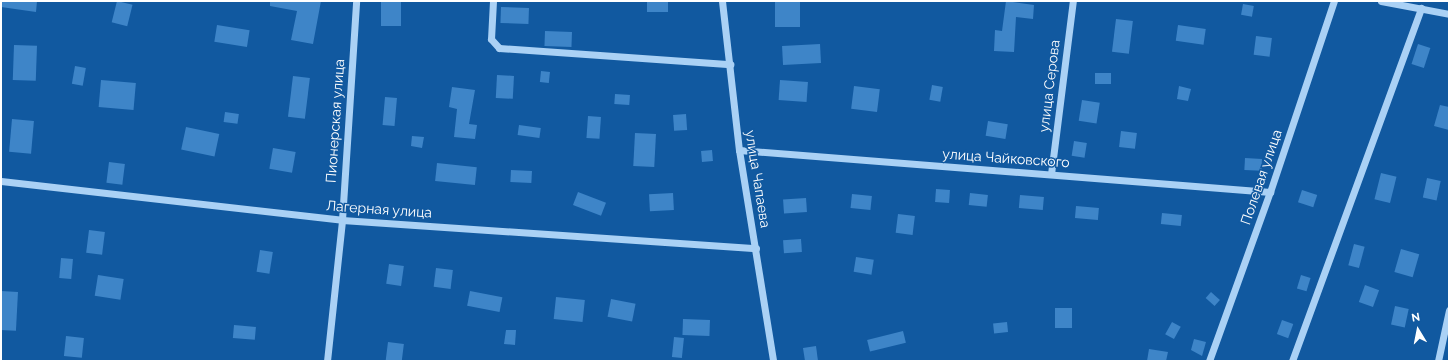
<!DOCTYPE html>
<meta charset="utf-8">
<style>
body{margin:0}
#map{position:relative;width:1450px;height:362px;overflow:hidden;background:#1159a0;font-family:Raleway,sans-serif}
div>[style]{position:absolute}
.building>*{inset:0;background:#3e85c8;transform-origin:0 0}
.minor>*{height:7px;margin:-3.5px;padding:0 3.5px;transform-origin:3.5px;border-radius:3.5px;background:#aad1f5}
span{translate:-50% -50%;white-space:nowrap;text-align:center;line-height:1.15;-webkit-text-stroke:3px #1159a0;paint-order:stroke}
.street-label{font-size:14px;color:#fff}
.frame{position:absolute;inset:0;border:2px solid #fff;pointer-events:none}
.north{position:absolute;left:1398px;top:310px;width:40px;height:40px;-webkit-text-stroke:3px #1159a0;paint-order:stroke;rotate:350deg;font-size:11px;font-weight:700;line-height:16px;text-align:center;color:#fff}
.north::after{content:'';display:block;margin:auto;width:14px;height:18px;background:#fff;clip-path:polygon(50% 0,100% 100%,50% 72%,0 100%)}
</style>
<div id="map">
<div class="building">
<i style="clip-path:polygon(1px 1px,37px 1px,36px 12px,1px 7px)"></i>
<i style="left:117px;top:1px;width:16px;height:22px;rotate:14deg"></i>
<i style="clip-path:polygon(270px 1px,321px 1px,313px 44px,291px 40px,297px 11px,270px 6px)"></i>
<i style="left:381px;top:1px;width:20px;height:25px"></i>
<i style="left:647px;top:1px;width:21px;height:11px"></i>
<i style="left:775px;top:1px;width:25px;height:26px"></i>
<i style="clip-path:polygon(1006px 1px,1034px 5px,1033px 19px,1016px 17px,1014px 52px,994px 51px,995px 30px,1002px 31px)"></i>
<i style="left:1243px;top:4px;width:11px;height:11px;rotate:10deg"></i>
<i style="left:501px;top:7px;width:28px;height:16px;rotate:2deg"></i>
<i style="left:1116px;top:19px;width:17px;height:33px;rotate:7deg"></i>
<i style="left:217px;top:25px;width:33px;height:17px;rotate:9deg"></i>
<i style="left:1178px;top:25px;width:28px;height:16px;rotate:8deg"></i>
<i style="left:545px;top:31px;width:27px;height:15px;rotate:2deg"></i>
<i style="left:1256px;top:36px;width:16px;height:19px;rotate:7deg"></i>
<i style="left:820px;top:44px;width:19px;height:38px;rotate:87deg"></i>
<i style="left:1418px;top:44px;width:13px;height:21px;rotate:18deg"></i>
<i style="left:14px;top:45px;width:23px;height:35px;rotate:2deg"></i>
<i style="left:75px;top:66px;width:11px;height:18px;rotate:10deg"></i>
<i style="left:541px;top:71px;width:9px;height:11px;rotate:6deg"></i>
<i style="left:1095px;top:73px;width:16px;height:11px"></i>
<i style="left:497px;top:75px;width:17px;height:23px;rotate:3deg"></i>
<i style="left:293px;top:76px;width:17px;height:41px;rotate:7deg"></i>
<i style="left:101px;top:80px;width:35px;height:27px;rotate:5deg"></i>
<i style="left:780px;top:80px;width:28px;height:20px;rotate:4deg"></i>
<i style="left:932px;top:85px;width:11px;height:15px;rotate:10deg"></i>
<i style="left:854px;top:86px;width:26px;height:23px;rotate:7deg"></i>
<i style="clip-path:polygon(1179px 86px,1191px 89px,1188px 101px,1177px 99px)"></i>
<i style="clip-path:polygon(452px 87px,475px 90px,469px 124px,477px 125px,475px 139px,454px 137px,457px 109px,449px 107px)"></i>
<i style="left:615px;top:94px;width:15px;height:10px;rotate:4deg"></i>
<i style="left:385px;top:97px;width:12px;height:28px;rotate:5deg"></i>
<i style="left:1082px;top:100px;width:18px;height:21px;rotate:9deg"></i>
<i style="clip-path:polygon(1440px 105px,1449px 107px,1449px 130px,1434px 126px)"></i>
<i style="left:225px;top:112px;width:14px;height:10px;rotate:8deg"></i>
<i style="left:686px;top:114px;width:16px;height:13px;rotate:86deg"></i>
<i style="left:588px;top:116px;width:13px;height:22px;rotate:4deg"></i>
<i style="left:12px;top:119px;width:22px;height:33px;rotate:5deg"></i>
<i style="left:988px;top:121px;width:20px;height:15px;rotate:9deg"></i>
<i style="left:519px;top:125px;width:22px;height:10px;rotate:8deg"></i>
<i style="left:186px;top:127px;width:34px;height:23px;rotate:12deg"></i>
<i style="left:1121px;top:131px;width:16px;height:16px;rotate:7deg"></i>
<i style="left:635px;top:133px;width:21px;height:33px;rotate:3deg"></i>
<i style="clip-path:polygon(412px 136px,424px 137px,422px 148px,411px 146px)"></i>
<i style="left:1074px;top:141px;width:13px;height:15px;rotate:9deg"></i>
<i style="left:273px;top:148px;width:23px;height:21px;rotate:10deg"></i>
<i style="left:712px;top:150px;width:11px;height:11px;rotate:85deg"></i>
<i style="left:1245px;top:158px;width:17px;height:12px;rotate:3deg"></i>
<i style="left:109px;top:162px;width:16px;height:21px;rotate:7deg"></i>
<i style="left:437px;top:163px;width:40px;height:18px;rotate:6deg"></i>
<i style="left:511px;top:170px;width:21px;height:12px;rotate:3deg"></i>
<i style="left:1381px;top:173px;width:16px;height:27px;rotate:14deg"></i>
<i style="left:1427px;top:178px;width:14px;height:20px;rotate:12deg"></i>
<i style="left:936px;top:189px;width:14px;height:13px;rotate:4deg"></i>
<i style="left:1302px;top:190px;width:16px;height:13px;rotate:18deg"></i>
<i style="left:578px;top:192px;width:30px;height:14px;rotate:21deg"></i>
<i style="left:673px;top:193px;width:17px;height:24px;rotate:87deg"></i>
<i style="left:970px;top:193px;width:18px;height:12px;rotate:6deg"></i>
<i style="left:852px;top:194px;width:20px;height:14px;rotate:6deg"></i>
<i style="left:1020px;top:195px;width:24px;height:13px;rotate:5deg"></i>
<i style="left:806px;top:198px;width:14px;height:23px;rotate:86deg"></i>
<i style="left:1076px;top:206px;width:23px;height:12px;rotate:5deg"></i>
<i style="left:1162px;top:213px;width:20px;height:11px;rotate:6deg"></i>
<i style="left:898px;top:214px;width:17px;height:19px;rotate:7deg"></i>
<i style="left:89px;top:230px;width:16px;height:23px;rotate:7deg"></i>
<i style="left:801px;top:239px;width:13px;height:18px;rotate:86deg"></i>
<i style="left:1354px;top:244px;width:11px;height:22px;rotate:15deg"></i>
<i style="left:1401px;top:249px;width:19px;height:24px;rotate:16deg"></i>
<i style="left:260px;top:250px;width:13px;height:22px;rotate:9deg"></i>
<i style="left:856px;top:257px;width:18px;height:15px;rotate:9deg"></i>
<i style="left:61px;top:258px;width:12px;height:20px;rotate:5deg"></i>
<i style="left:389px;top:264px;width:15px;height:20px;rotate:8deg"></i>
<i style="left:436px;top:268px;width:17px;height:19px;rotate:7deg"></i>
<i style="left:98px;top:275px;width:26px;height:21px;rotate:9deg"></i>
<i style="left:1301px;top:275px;width:10px;height:14px;rotate:17deg"></i>
<i style="left:1365px;top:285px;width:15px;height:18px;rotate:20deg"></i>
<i style="left:1px;top:291px;width:17px;height:39px;rotate:3deg"></i>
<i style="left:470px;top:291px;width:33px;height:15px;rotate:11deg"></i>
<i style="left:1211px;top:292px;width:12px;height:8px;rotate:42deg"></i>
<i style="left:556px;top:297px;width:29px;height:22px;rotate:6deg"></i>
<i style="left:611px;top:299px;width:25px;height:18px;rotate:11deg"></i>
<i style="left:1395px;top:306px;width:14px;height:19px;rotate:12deg"></i>
<i style="left:1055px;top:308px;width:17px;height:20px"></i>
<i style="left:683px;top:319px;width:27px;height:16px;rotate:2deg"></i>
<i style="left:1282px;top:320px;width:12px;height:15px;rotate:20deg"></i>
<i style="left:1007px;top:322px;width:10px;height:14px;rotate:84deg"></i>
<i style="left:1172px;top:322px;width:10px;height:14px;rotate:29deg"></i>
<i style="left:234px;top:325px;width:22px;height:13px;rotate:5deg"></i>
<i style="clip-path:polygon(506px 330px,516px 330px,515px 345px,504px 344px)"></i>
<i style="left:903px;top:331px;width:12px;height:37px;rotate:76deg"></i>
<i style="left:66px;top:336px;width:18px;height:20px;rotate:6deg"></i>
<i style="left:674px;top:337px;width:10px;height:20px;rotate:6deg"></i>
<i style="clip-path:polygon(1194px 339px,1206px 342px,1202px 356px,1191px 350px)"></i>
<i style="left:388px;top:342px;width:16px;height:19px;rotate:7deg"></i>
<i style="clip-path:polygon(816px 346px,818px 361px,805px 361px,803px 348px)"></i>
<i style="clip-path:polygon(1149px 349px,1168px 352px,1166px 361px,1147px 361px)"></i>
</div>
<div class="minor">
<i style="left:493px;top:1px;width:38px;rotate:93deg"></i>
<i style="left:491px;top:39px;width:12px;rotate:48deg"></i>
<i style="left:499px;top:48px;width:232px;rotate:4deg"></i>
<i style="left:722px;top:1px;width:150px;rotate:83.5deg"></i>
<i style="left:739px;top:150px;width:214px;rotate:80.8deg"></i>
<i style="left:1381px;top:1px;width:69px;rotate:10.8deg"></i>
<i style="left:739px;top:150px;width:533px;rotate:4.52deg"></i>
<i style="left:1051px;top:174px;width:174px;rotate:-82.8deg"></i>
<i style="left:1px;top:181px;width:343px;rotate:6.5deg"></i>
<i style="left:342px;top:220px;width:415px;rotate:3.9deg"></i>
<i style="left:327px;top:361px;width:142px;rotate:-83.9deg"></i>
<i style="left:342px;top:220px;width:219px;rotate:-86.3deg"></i>
<i style="left:1209px;top:361px;width:180px;rotate:-70.2deg"></i>
<i style="left:1270px;top:192px;width:201px;rotate:-71.5deg"></i>
<i style="left:1292px;top:361px;width:376px;rotate:-69.9deg"></i>
<i style="left:1438px;top:361px;width:52px;rotate:-77.8deg"></i>
</div>
<div class="street-label">
<span style="left:1049px;top:86px;rotate:-83deg">улица Серова</span>
<span style="left:335px;top:121px;rotate:-86deg">Пионерская улица</span>
<span style="left:1006px;top:158px;rotate:4deg">улица Чайковского</span>
<span style="left:1261px;top:177px;rotate:-71deg">Полевая улица</span>
<span style="left:758px;top:179px;rotate:81deg">улица Чапаева</span>
<span style="left:379px;top:209px;rotate:4deg">Лагерная улица</span>
</div>
<div class="frame"></div>
<div class="north">N</div>
</div>
